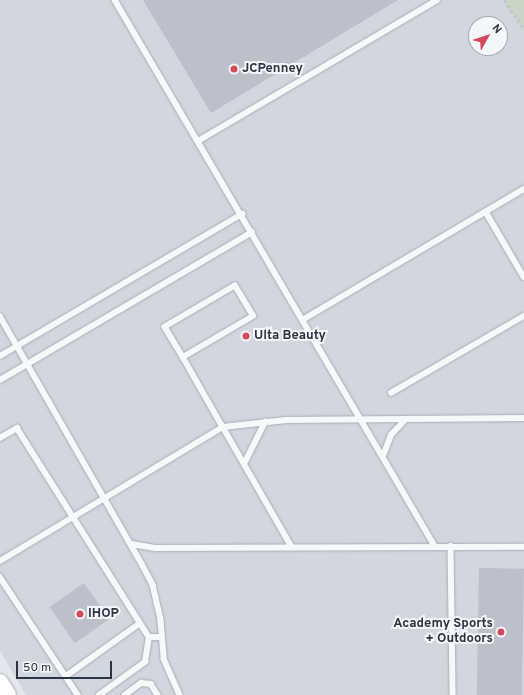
<!DOCTYPE html>
<style>
body{margin:0}
#map{position:relative;width:524px;height:695px;overflow:hidden;background:#e4e7ec;font-family:Overpass,sans-serif}
div>[style]{position:absolute}
.built>*{inset:0;background:#d2d6de}
.green>*{inset:0;background:#c9d6c5}
.building>*{inset:0;background:#bbc0ca;transform-origin:0 0}
.path>*{height:2.5px;margin-top:-1.25px;transform-origin:0;background:repeating-linear-gradient(90deg,#c2c5cb 0 3px,transparent 0 6px)}
.roads{filter:drop-shadow(0 0 1px #a9aeb7) drop-shadow(0 0 1px #a9aeb7)}
.service>*{height:5.5px;margin:-2.75px;padding:0 2.75px;transform-origin:2.75px;border-radius:2.75px;background:#f7f8fa}
.secondary>*{height:16px;margin:-8px;padding:0 8px;transform-origin:8px;border-radius:8px;background:#fff}
.dots>*{width:11px;height:11px;translate:-50% -50%;box-sizing:border-box;border:2px solid #f4f6f9;border-radius:50%}
span{translate:-50% -50%;white-space:nowrap;text-align:center;line-height:1.15;-webkit-text-stroke:4px #f4f6f9;paint-order:stroke}
.poi-label{font-size:13px;color:#2b3445;font-weight:700}
.left{translate:0 -50%;text-align:left}
.right{translate:-100% -50%;text-align:right}
.north{position:absolute;left:468px;top:16px;width:40px;height:40px;box-sizing:border-box;background:#f4f6f9;border:1px solid #a4a8b1;border-radius:50%;rotate:51deg;font-size:11px;font-weight:700;line-height:16px;text-align:center;color:#2b3445}
.north::after{content:'';display:block;margin:auto;width:14px;height:18px;background:#d1495b;clip-path:polygon(50% 0,100% 100%,50% 72%,0 100%)}
.scale{position:absolute;left:16px;top:661px;width:96px;height:18px;box-sizing:border-box;border:2px solid #2b3445;border-top:0;padding-left:5px;font-size:12px;line-height:14px;white-space:nowrap;color:#2b3445;-webkit-text-stroke:3px #f4f6f9;paint-order:stroke}
</style>
<div id="map">
<div class="built">
<i style="clip-path:polygon(evenodd,0 0,524px 0,524px 695px,26px 695px,0 651px,0 0,476px 24px,500px 24px,500px 48px,476px 48px,476px 24px)"></i>
</div>
<div class="green">
<i style="clip-path:polygon(505px 0,524px 0,524px 32px)"></i>
</div>
<div class="building">
<i style="clip-path:polygon(143px 0,398px 0,211px 113px)"></i>
<i style="left:479px;top:568px;width:45px;height:127px;rotate:1deg"></i>
<i style="left:84px;top:583px;width:44px;height:42px;rotate:55deg"></i>
</div>
<div class="path">
<i style="left:504px;top:0;width:35px;rotate:55deg"></i>
</div>
<div class="roads">
<div class="service">
<i style="left:115px;top:0;width:633px;rotate:59.63deg"></i>
<i style="left:198px;top:141px;width:277px;rotate:-30.5deg"></i>
<i style="left:486px;top:212px;width:75px;rotate:59.7deg"></i>
<i style="left:0;top:316px;width:286px;rotate:60.2deg"></i>
<i style="left:142px;top:564px;width:24px;rotate:62deg"></i>
<i style="left:153px;top:585px;width:37px;rotate:77deg"></i>
<i style="left:161px;top:621px;width:38px;rotate:85deg"></i>
<i style="left:164px;top:659px;width:39px;rotate:66deg"></i>
<i style="left:304px;top:319px;width:256px;rotate:-30.6deg"></i>
<i style="left:0;top:356px;width:281px;rotate:-30.4deg"></i>
<i style="left:183px;top:357px;width:81px;rotate:-30.4deg"></i>
<i style="left:253px;top:316px;width:35px;rotate:-121deg"></i>
<i style="left:235px;top:286px;width:81px;rotate:149.6deg"></i>
<i style="left:165px;top:327px;width:35px;rotate:59deg"></i>
<i style="left:183px;top:357px;width:81px;rotate:60.3deg"></i>
<i style="left:223px;top:427px;width:138px;rotate:60.1deg"></i>
<i style="left:0;top:380px;width:292px;rotate:-30.4deg"></i>
<i style="left:391px;top:393px;width:154px;rotate:-30.1deg"></i>
<i style="left:0;top:438px;width:20px;rotate:-30deg"></i>
<i style="left:17px;top:428px;width:247px;rotate:57.7deg"></i>
<i style="left:149px;top:637px;width:13px"></i>
<i style="left:383px;top:456px;width:22px;rotate:-69deg"></i>
<i style="left:391px;top:435px;width:21px;rotate:-47deg"></i>
<i style="left:244px;top:464px;width:47px;rotate:-63.4deg"></i>
<i style="left:132px;top:544px;width:23px;rotate:10deg"></i>
<i style="left:155px;top:548px;width:369px;rotate:-0.2deg"></i>
<i style="left:451px;top:546px;width:149px;rotate:89.2deg"></i>
<i style="left:0;top:561px;width:260px;rotate:-31deg"></i>
<i style="left:223px;top:427px;width:63px;rotate:-6.3deg"></i>
<i style="left:286px;top:420px;width:238px;rotate:-0.5deg"></i>
<i style="left:0;top:577px;width:141px;rotate:56.5deg"></i>
<i style="left:66px;top:676px;width:90px;rotate:-35.5deg"></i>
<i style="left:99px;top:695px;width:57px;rotate:-35.7deg"></i>
<i style="left:145px;top:662px;width:25px;rotate:-81deg"></i>
<i style="left:125px;top:695px;width:20px;rotate:-37deg"></i>
<i style="left:141px;top:683px;width:10px;rotate:6deg"></i>
<i style="left:151px;top:684px;width:13px;rotate:58deg"></i>
</div>
<div class="secondary">
<i style="left:0;top:682px;width:15px;rotate:58deg"></i>
</div>
</div>
<div class="dots">
<i style="left:234px;top:69px;background:#d1495b"></i>
<i style="left:246px;top:336px;background:#d1495b"></i>
<i style="left:80px;top:614px;background:#d1495b"></i>
<i style="left:501px;top:632px;background:#d1495b"></i>
</div>
<div class="poi-label">
<span class="left" style="left:242px;top:69px">JCPenney</span>
<span class="left" style="left:254px;top:336px">Ulta Beauty</span>
<span class="left" style="left:88px;top:614px">IHOP</span>
<span class="right" style="left:493px;top:632px">Academy Sports<br>+ Outdoors</span>
</div>
<div class="north">N</div>
<div class="scale">50 m</div>
</div>
